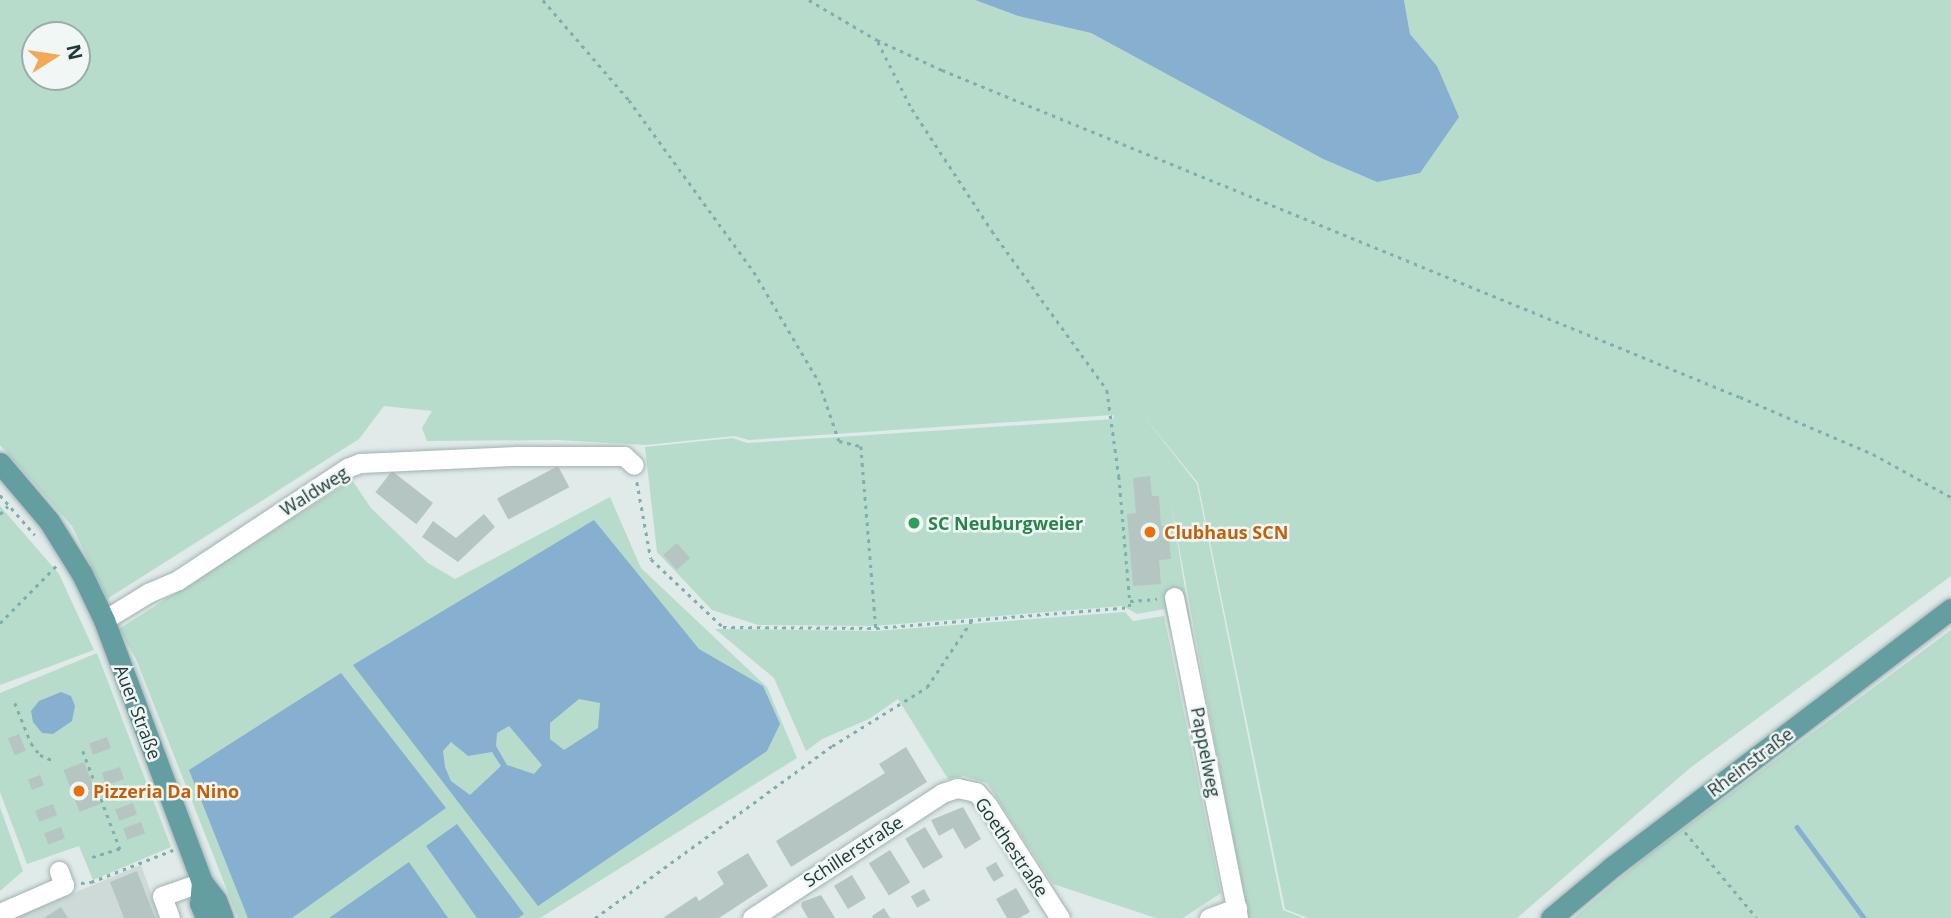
<!DOCTYPE html>
<meta charset="utf-8">
<style>
body{margin:0}
#map{position:relative;width:1951px;height:918px;overflow:hidden;background:#dfeae9;font-family:"Open Sans",sans-serif}
div>[style]{position:absolute}
.built>*{inset:0;background:#cddad8}
.green>*{inset:0;background:#b8dccc}
.water>*{inset:0;background:#87afd0}
.stream>*{height:4.5px;margin:-2.25px;padding:0 2.25px;transform-origin:2.25px;border-radius:2.25px;background:#87afd0}
.building>*{inset:0;background:#b5c5c2;transform-origin:0 0}
.path>*{height:2.5px;margin-top:-1.25px;transform-origin:0;background:repeating-linear-gradient(90deg,#80aead 0 3.5px,transparent 0 8.5px)}
.roads{filter:drop-shadow(0 0 2px #a2b2b1) drop-shadow(0 0 2px #a2b2b1)}
.minor>*{height:19px;margin:-9.5px;padding:0 9.5px;transform-origin:9.5px;border-radius:9.5px;background:#fff}
.major>*{height:21px;margin:-10.5px;padding:0 10.5px;transform-origin:10.5px;border-radius:10.5px;background:#649ea0}
.dots>*{width:19px;height:19px;translate:-50% -50%;box-sizing:border-box;border:4px solid #f0f7f5;border-radius:50%}
span{translate:-50% -50%;white-space:nowrap;text-align:center;line-height:1.15;-webkit-text-stroke:5px #f0f7f5;paint-order:stroke}
.street-label{font-size:18px;color:#203a3a}
.leisure-label{font-size:18px;color:#27864d;font-weight:700}
.left{translate:0 -50%;text-align:left}
.food-label{font-size:18px;color:#c56008;font-weight:700}
.north{position:absolute;left:21px;top:21px;width:70px;height:70px;box-sizing:border-box;background:#f0f7f5;border:2px solid #9dabaa;border-radius:50%;rotate:78deg;font-size:19px;font-weight:700;line-height:28px;text-align:center;color:#203a3a}
.north::after{content:'';display:block;margin:auto;width:24px;height:32px;background:#f1a957;clip-path:polygon(50% 0,100% 100%,50% 72%,0 100%)}
</style>
<div id="map">
<div class="built">
<i style="clip-path:polygon(141px 865px,160px 918px,14px 918px)"></i>
</div>
<div class="green">
<i style="clip-path:polygon(evenodd,0 0,975px 0,1018px 16px,1091px 33px,1323px 159px,1377px 182px,1437px 66px,1410px 34px,1404px 0,1951px 0,1951px 576px,1690px 768px,1517px 918px,1308px 918px,1285px 909px,1198px 483px,1142px 414px,1197px 484px,1283px 910px,1303px 918px,1247px 918px,1171px 503px,1191px 625px,1169px 629px,1165px 609px,1137px 614px,1123px 606px,873px 626px,758px 625px,712px 610px,657px 552px,645px 447px,733px 438px,747px 443px,1114px 419px,1113px 415px,749px 440px,734px 436px,646px 445px,558px 440px,427px 441px,422px 428px,432px 411px,384px 406px,359px 439px,107px 599px,72px 526px,0 445px,0 0,35px 35px,77px 35px,77px 77px,35px 77px,35px 35px)"></i>
<i style="clip-path:polygon(352px 480px,371px 508px,428px 563px,455px 579px,610px 497px,641px 568px,767px 687px,797px 758px,540px 918px,238px 918px,136px 659px,119px 629px)"></i>
<i style="clip-path:polygon(0 506px,59px 574px,94px 650px,0 685px)"></i>
<i style="clip-path:polygon(1125px 612px,1133px 621px,1164px 616px,1221px 893px,1183px 918px,1156px 918px,1053px 884px,987px 783px,963px 776px,948px 779px,898px 699px,869px 719px,822px 739px,806px 751px,774px 678px,715px 629px,876px 631px)"></i>
<i style="clip-path:polygon(1951px 630px,1951px 918px,1574px 918px,1644px 858px)"></i>
<i style="clip-path:polygon(97px 653px,171px 847px,93px 880px,79px 846px,27px 864px,0 792px,0 693px)"></i>
<i style="clip-path:polygon(0 807px,23px 871px,0 891px)"></i>
</div>
<div class="water">
<i style="clip-path:polygon(975px 0,1404px 0,1410px 34px,1437px 66px,1459px 117px,1420px 173px,1377px 182px,1323px 159px,1091px 33px,1018px 16px)"></i>
<i style="clip-path:polygon(evenodd,594px 520px,699px 649px,763px 686px,780px 724px,767px 751px,538px 906px,353px 665px,594px 520px,579px 699px,600px 703px,598px 728px,564px 750px,550px 739px,550px 723px,579px 699px,594px 520px,509px 726px,542px 765px,534px 774px,507px 765px,496px 746px,497px 733px,509px 726px,594px 520px,451px 742px,468px 756px,492px 752px,501px 766px,470px 795px,451px 781px,445px 767px,443px 751px,451px 742px)"></i>
<i style="clip-path:polygon(341px 673px,446px 808px,292px 918px,248px 918px,189px 770px)"></i>
<i style="clip-path:polygon(61px 692px,71px 696px,75px 706px,72px 721px,53px 734px,42px 733px,33px 722px,31px 711px,39px 701px)"></i>
<i style="clip-path:polygon(457px 824px,524px 914px,518px 918px,477px 918px,426px 846px)"></i>
<i style="clip-path:polygon(409px 862px,448px 918px,329px 918px)"></i>
</div>
<div class="stream">
<i style="left:1797px;top:827px;width:113px;rotate:53.6deg"></i>
</div>
<div class="building">
<i style="left:558px;top:466px;width:24px;height:69px;rotate:62deg"></i>
<i style="left:392px;top:471px;width:52px;height:27px;rotate:38deg"></i>
<i style="clip-path:polygon(1150px 476px,1152px 496px,1159px 496px,1161px 526px,1168px 526px,1171px 559px,1159px 560px,1161px 584px,1133px 586px,1127px 514px,1136px 513px,1133px 478px)"></i>
<i style="clip-path:polygon(484px 514px,495px 527px,458px 562px,422px 537px,433px 521px,456px 538px)"></i>
<i style="left:677px;top:543px;width:20px;height:18px;rotate:49deg"></i>
<i style="left:19px;top:734px;width:18px;height:12px;rotate:68deg"></i>
<i style="left:107px;top:737px;width:12px;height:19px;rotate:70deg"></i>
<i style="clip-path:polygon(906px 747px,927px 782px,791px 867px,776px 841px,885px 773px,879px 764px)"></i>
<i style="left:84px;top:762px;width:45px;height:22px;rotate:69deg"></i>
<i style="left:120px;top:767px;width:13px;height:19px;rotate:72deg"></i>
<i style="left:40px;top:775px;width:11px;height:13px;rotate:68deg"></i>
<i style="left:133px;top:803px;width:12px;height:19px;rotate:70deg"></i>
<i style="left:53px;top:804px;width:12px;height:19px;rotate:70deg"></i>
<i style="clip-path:polygon(963px 807px,981px 839px,965px 849px,953px 828px,939px 836px,931px 820px)"></i>
<i style="left:141px;top:822px;width:12px;height:19px;rotate:70deg"></i>
<i style="left:61px;top:827px;width:12px;height:18px;rotate:70deg"></i>
<i style="left:925px;top:827px;width:35px;height:23px;rotate:59deg"></i>
<i style="left:890px;top:850px;width:38px;height:25px;rotate:58deg"></i>
<i style="clip-path:polygon(748px 853px,768px 886px,719px 918px,663px 918px,696px 896px,699px 901px,724px 884px,717px 872px)"></i>
<i style="left:996px;top:862px;width:16px;height:12px;rotate:60deg"></i>
<i style="clip-path:polygon(137px 871px,155px 918px,124px 918px,110px 882px)"></i>
<i style="left:852px;top:875px;width:27px;height:21px;rotate:59deg"></i>
<i style="clip-path:polygon(1016px 888px,1030px 912px,1019px 918px,1007px 918px,996px 899px)"></i>
<i style="left:924px;top:889px;width:13px;height:15px;rotate:61deg"></i>
<i style="clip-path:polygon(821px 895px,829px 908px,835px 918px,808px 918px,801px 906px,802px 902px)"></i>
<i style="clip-path:polygon(61px 907px,68px 918px,44px 918px)"></i>
<i style="clip-path:polygon(884px 908px,890px 918px,873px 918px,872px 916px)"></i>
</div>
<div class="path">
<i style="left:543px;top:0;width:132px;rotate:49.3deg"></i>
<i style="left:629px;top:100px;width:213px;rotate:54deg"></i>
<i style="left:754px;top:272px;width:128px;rotate:59.4deg"></i>
<i style="left:819px;top:382px;width:62px;rotate:71.3deg"></i>
<i style="left:839px;top:441px;width:23px;rotate:13deg"></i>
<i style="left:861px;top:446px;width:183px;rotate:85.3deg"></i>
<i style="left:809px;top:0;width:79px;rotate:30.5deg"></i>
<i style="left:877px;top:40px;width:72px;rotate:24.8deg"></i>
<i style="left:942px;top:70px;width:862px;rotate:22.28deg"></i>
<i style="left:1740px;top:397px;width:145px;rotate:23.2deg"></i>
<i style="left:1873px;top:454px;width:89px;rotate:28.9deg"></i>
<i style="left:878px;top:42px;width:75px;rotate:63.1deg"></i>
<i style="left:912px;top:109px;width:146px;rotate:56.7deg"></i>
<i style="left:992px;top:231px;width:196px;rotate:54.1deg"></i>
<i style="left:1107px;top:390px;width:87px;rotate:82.1deg"></i>
<i style="left:1119px;top:476px;width:125px;rotate:85deg"></i>
<i style="left:637px;top:482px;width:78px;rotate:79.7deg"></i>
<i style="left:651px;top:559px;width:99px;rotate:43.4deg"></i>
<i style="left:723px;top:627px;width:153px;rotate:0.4deg"></i>
<i style="left:876px;top:628px;width:254px;rotate:-4.7deg"></i>
<i style="left:1129px;top:607px;width:6px;rotate:-81deg"></i>
<i style="left:1130px;top:601px;width:27px;rotate:-4deg"></i>
<i style="left:0;top:495px;width:53px;rotate:48.8deg"></i>
<i style="left:0;top:514px;width:11px;rotate:-45deg"></i>
<i style="left:0;top:623px;width:81px;rotate:-45.5deg"></i>
<i style="left:15px;top:703px;width:43px;rotate:68.2deg"></i>
<i style="left:31px;top:743px;width:15px;rotate:53deg"></i>
<i style="left:40px;top:755px;width:13px;rotate:23deg"></i>
<i style="left:83px;top:751px;width:105px;rotate:69.3deg"></i>
<i style="left:120px;top:849px;width:31px;rotate:163deg"></i>
<i style="left:1685px;top:832px;width:112px;rotate:50.1deg"></i>
<i style="left:81px;top:883px;width:10px;rotate:-6deg"></i>
<i style="left:91px;top:882px;width:88px;rotate:-21.3deg"></i>
<i style="left:595px;top:918px;width:293px;rotate:-36deg"></i>
<i style="left:832px;top:746px;width:112px;rotate:-31.8deg"></i>
<i style="left:927px;top:687px;width:81px;rotate:-56.1deg"></i>
</div>
<div class="roads">
<div class="minor">
<i style="left:1174px;top:597px;width:327px;rotate:78.7deg"></i>
<i style="left:104px;top:620px;width:52px;rotate:-31.5deg"></i>
<i style="left:148px;top:593px;width:33px;rotate:-23deg"></i>
<i style="left:178px;top:580px;width:203px;rotate:-33.5deg"></i>
<i style="left:347px;top:468px;width:14px;rotate:-21deg"></i>
<i style="left:360px;top:463px;width:157px;rotate:-2.6deg"></i>
<i style="left:517px;top:456px;width:107px"></i>
<i style="left:624px;top:456px;width:13px;rotate:42deg"></i>
<i style="left:0;top:913px;width:70px;rotate:-23.6deg"></i>
<i style="left:64px;top:885px;width:15px;rotate:-110deg"></i>
<i style="left:170px;top:918px;width:23px;rotate:-110deg"></i>
<i style="left:162px;top:896px;width:42px;rotate:-19.3deg"></i>
<i style="left:752px;top:918px;width:227px;rotate:-33.3deg"></i>
<i style="left:942px;top:793px;width:16px;rotate:-18deg"></i>
<i style="left:957px;top:788px;width:19px;rotate:12deg"></i>
<i style="left:976px;top:792px;width:18px;rotate:49deg"></i>
<i style="left:988px;top:806px;width:133px;rotate:57.3deg"></i>
<i style="left:1209px;top:918px;width:30px;rotate:-20deg"></i>
</div>
<div class="major">
<i style="left:0;top:463px;width:76px;rotate:49.8deg"></i>
<i style="left:49px;top:521px;width:62px;rotate:58.1deg"></i>
<i style="left:82px;top:574px;width:51px;rotate:64.4deg"></i>
<i style="left:104px;top:620px;width:280px;rotate:69.5deg"></i>
<i style="left:202px;top:882px;width:23px;rotate:52deg"></i>
<i style="left:216px;top:900px;width:19px;rotate:69deg"></i>
<i style="left:202px;top:882px;width:21px;rotate:95deg"></i>
<i style="left:200px;top:903px;width:16px;rotate:68deg"></i>
<i style="left:1551px;top:918px;width:80px;rotate:-39.9deg"></i>
<i style="left:1612px;top:867px;width:426px;rotate:-37.3deg"></i>
</div>
</div>
<div class="dots">
<i style="left:914px;top:523px;background:#2e9e5b"></i>
<i style="left:1150px;top:532px;background:#e8710a"></i>
<i style="left:79px;top:791px;background:#e8710a"></i>
</div>
<div class="street-label">
<span style="left:314px;top:491px;rotate:-32deg">Waldweg</span>
<span style="left:138px;top:712px;rotate:69deg">Auer Straße</span>
<span style="left:1206px;top:752px;rotate:79deg">Pappelweg</span>
<span style="left:1750px;top:762px;rotate:-37deg">Rheinstraße</span>
<span style="left:1012px;top:847px;rotate:56deg">Goethestraße</span>
<span style="left:853px;top:851px;rotate:-33deg">Schillerstraße</span>
</div>
<div class="leisure-label">
<span class="left" style="left:928px;top:523px">SC Neuburgweier</span>
</div>
<div class="food-label">
<span class="left" style="left:1164px;top:532px">Clubhaus SCN</span>
<span class="left" style="left:93px;top:791px">Pizzeria Da Nino</span>
</div>
<div class="north">N</div>
</div>
